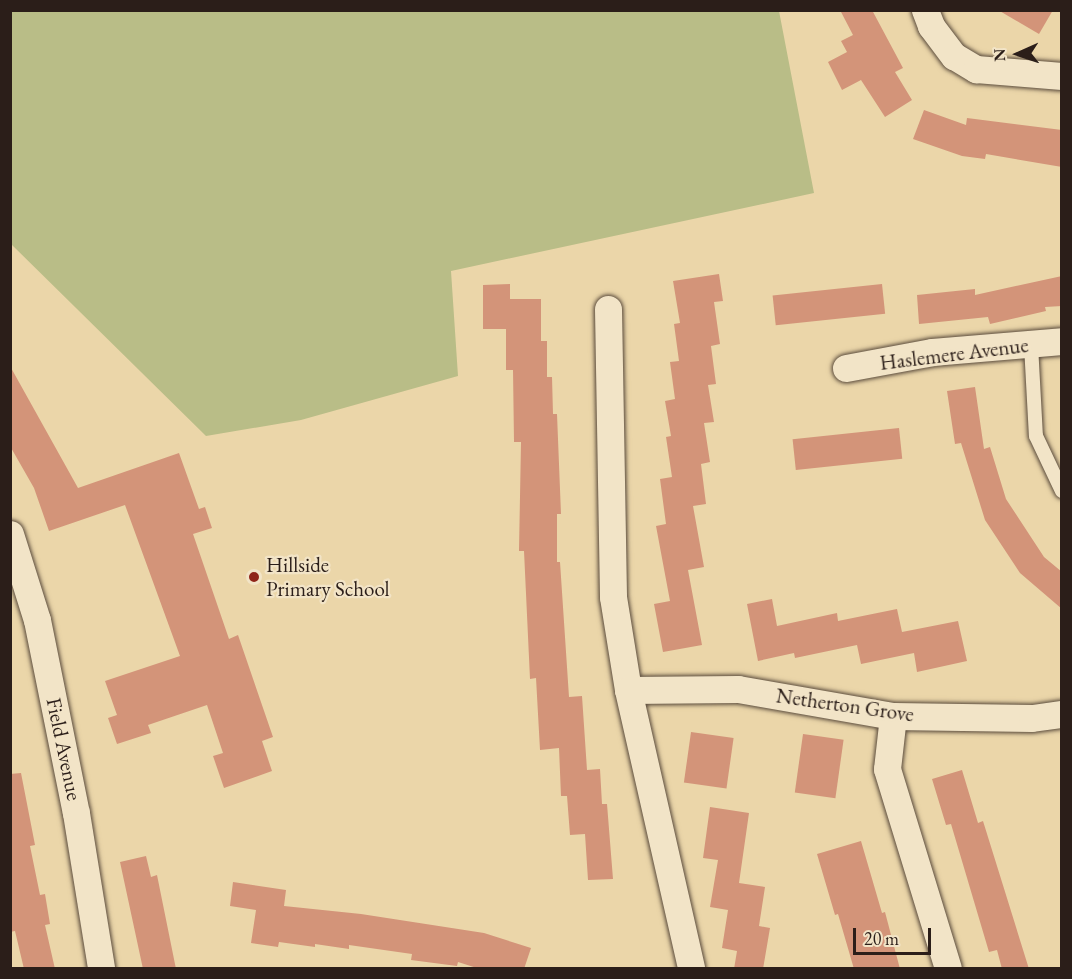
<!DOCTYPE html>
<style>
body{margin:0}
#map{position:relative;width:1072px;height:979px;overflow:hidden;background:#ebd6a9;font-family:"EB Garamond",serif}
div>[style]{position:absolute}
.green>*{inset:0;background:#b9bd87}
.building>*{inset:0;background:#d39479;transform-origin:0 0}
.roads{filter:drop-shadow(0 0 2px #5b4c3d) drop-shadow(0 0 2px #5b4c3d)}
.lane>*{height:14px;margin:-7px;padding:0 7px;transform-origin:7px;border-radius:7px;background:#f2e4c7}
.street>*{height:27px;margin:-13.5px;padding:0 13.5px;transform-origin:13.5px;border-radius:13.5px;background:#f2e4c7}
.dots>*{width:16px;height:16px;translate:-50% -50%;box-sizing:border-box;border:3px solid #f2e4c7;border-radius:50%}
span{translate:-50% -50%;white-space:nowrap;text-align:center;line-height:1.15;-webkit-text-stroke:4.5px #f2e4c7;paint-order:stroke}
.street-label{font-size:21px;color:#2b1e19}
.poi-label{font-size:21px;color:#2b1e19}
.left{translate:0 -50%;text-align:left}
.frame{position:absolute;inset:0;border:12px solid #2b1e19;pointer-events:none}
.north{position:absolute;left:988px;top:24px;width:60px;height:60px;-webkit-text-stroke:4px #f2e4c7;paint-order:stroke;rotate:267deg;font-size:16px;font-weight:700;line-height:24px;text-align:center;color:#2b1e19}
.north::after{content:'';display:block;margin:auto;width:21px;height:27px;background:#2b1e19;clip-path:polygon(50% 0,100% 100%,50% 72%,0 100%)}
.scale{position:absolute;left:853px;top:928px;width:78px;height:27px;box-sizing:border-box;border:3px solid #2b1e19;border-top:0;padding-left:8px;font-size:18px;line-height:21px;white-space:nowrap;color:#2b1e19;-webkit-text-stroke:4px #f2e4c7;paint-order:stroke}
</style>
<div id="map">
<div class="green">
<i style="clip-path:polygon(10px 11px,779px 11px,814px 193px,451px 271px,458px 376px,301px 420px,206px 436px,11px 244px)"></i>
</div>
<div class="building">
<i style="clip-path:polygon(840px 10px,872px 10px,903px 68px,895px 72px,912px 100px,885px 117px,861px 80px,842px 90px,828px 62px,847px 52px,841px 41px,853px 35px)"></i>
<i style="clip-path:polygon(998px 10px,1053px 10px,1039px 34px)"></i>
<i style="clip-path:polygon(924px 110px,966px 125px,967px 118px,1062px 130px,1062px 167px,986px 154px,985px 159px,962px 156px,913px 139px)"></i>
<i style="clip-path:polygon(719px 274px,723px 301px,714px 302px,720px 344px,711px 346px,716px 384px,708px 385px,714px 422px,704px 423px,710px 462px,701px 464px,706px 504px,693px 506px,704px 567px,688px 570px,702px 645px,663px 652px,654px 604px,670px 601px,656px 526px,666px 524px,660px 479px,672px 477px,666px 437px,671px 436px,665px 401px,675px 399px,670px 362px,679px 361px,674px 324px,680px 323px,673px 281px)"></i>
<i style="clip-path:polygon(1062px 276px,1062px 306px,1045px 307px,1046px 311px,990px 324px,988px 317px,919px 324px,917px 295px,975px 289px,975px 295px)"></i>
<i style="clip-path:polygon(510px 284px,510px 299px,541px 299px,541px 341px,547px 341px,547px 377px,552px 377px,553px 414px,557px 414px,561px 514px,557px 514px,557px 562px,560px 562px,569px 697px,582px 696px,587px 770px,600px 769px,602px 804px,607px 804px,613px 879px,588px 880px,585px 834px,570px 835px,567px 796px,561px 796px,559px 748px,540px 750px,536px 678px,530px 679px,524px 551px,519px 551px,521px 442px,514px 442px,513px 370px,506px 370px,506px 329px,483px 329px,483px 285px)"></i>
<i style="left:882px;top:284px;width:30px;height:110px;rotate:84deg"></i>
<i style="clip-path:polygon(10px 366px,78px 488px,179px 453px,199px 509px,205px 507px,212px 528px,193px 534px,229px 639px,238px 635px,273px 737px,262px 741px,272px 771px,224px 788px,213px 756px,223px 753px,207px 705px,148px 725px,151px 733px,117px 744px,108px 718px,117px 715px,105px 681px,180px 656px,125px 505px,49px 531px,34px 488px,10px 446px)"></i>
<i style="clip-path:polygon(975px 387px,984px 449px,990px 447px,1006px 499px,1044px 557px,1062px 572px,1062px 609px,1020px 573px,985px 520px,961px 443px,955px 444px,947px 391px)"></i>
<i style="left:899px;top:428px;width:31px;height:107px;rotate:84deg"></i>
<i style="clip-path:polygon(772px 599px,777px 626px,837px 613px,838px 621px,897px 609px,902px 632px,958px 621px,967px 661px,917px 672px,914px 653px,861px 664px,857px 645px,795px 658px,794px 653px,758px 661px,747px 604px)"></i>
<i style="left:691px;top:732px;width:43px;height:51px;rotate:8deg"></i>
<i style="left:803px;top:734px;width:41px;height:59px;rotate:8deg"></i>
<i style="clip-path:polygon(962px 770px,978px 823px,983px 821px,1029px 969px,1002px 969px,997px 950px,989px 952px,951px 824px,946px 825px,932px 779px)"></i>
<i style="clip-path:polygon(21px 773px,35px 845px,30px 846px,40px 895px,45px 894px,50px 924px,45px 925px,55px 969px,24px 969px,15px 931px,10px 932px,10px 774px)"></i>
<i style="clip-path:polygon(710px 807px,749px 813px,739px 883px,765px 887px,759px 926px,770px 928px,763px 969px,734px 969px,737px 951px,722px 948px,728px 910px,710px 907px,718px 860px,703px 858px)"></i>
<i style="clip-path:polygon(861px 841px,882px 913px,885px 912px,900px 969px,854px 969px,838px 914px,835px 915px,817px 854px)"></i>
<i style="clip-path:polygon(146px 856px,151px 877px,157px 875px,176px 969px,143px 969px,120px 862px)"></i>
<i style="clip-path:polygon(233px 882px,286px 890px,284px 906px,361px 914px,484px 933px,531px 948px,524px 969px,480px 969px,458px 962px,457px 966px,411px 960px,412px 954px,349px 945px,349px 949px,315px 944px,315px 947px,279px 942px,278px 947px,251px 943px,256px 910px,230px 906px)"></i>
</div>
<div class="roads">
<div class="lane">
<i style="left:1031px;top:345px;width:91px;rotate:86.9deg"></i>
<i style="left:1036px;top:436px;width:61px;rotate:64.7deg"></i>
</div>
<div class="street">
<i style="left:925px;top:10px;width:17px;rotate:69deg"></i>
<i style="left:931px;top:26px;width:38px;rotate:53deg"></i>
<i style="left:954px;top:56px;width:26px;rotate:31deg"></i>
<i style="left:976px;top:69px;width:86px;rotate:4.7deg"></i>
<i style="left:608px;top:309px;width:288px;rotate:89deg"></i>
<i style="left:613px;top:597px;width:94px;rotate:80.8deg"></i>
<i style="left:628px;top:690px;width:285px;rotate:77.2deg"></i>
<i style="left:846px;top:368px;width:87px;rotate:-10.5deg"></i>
<i style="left:932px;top:352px;width:130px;rotate:-4.8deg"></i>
<i style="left:10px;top:534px;width:90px;rotate:72.6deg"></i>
<i style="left:37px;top:620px;width:197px;rotate:78.6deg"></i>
<i style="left:76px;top:813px;width:157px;rotate:80.8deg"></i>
<i style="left:628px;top:690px;width:110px;rotate:-0.5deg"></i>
<i style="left:738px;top:689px;width:157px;rotate:9.9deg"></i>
<i style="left:893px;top:716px;width:139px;rotate:0.8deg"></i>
<i style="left:1032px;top:718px;width:30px;rotate:-8deg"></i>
<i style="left:893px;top:716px;width:53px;rotate:96.5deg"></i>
<i style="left:887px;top:769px;width:208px;rotate:73deg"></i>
</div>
</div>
<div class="dots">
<i style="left:254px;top:577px;background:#8f2418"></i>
</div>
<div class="street-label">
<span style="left:954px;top:354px;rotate:-7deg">Haslemere Avenue</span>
<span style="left:845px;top:705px;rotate:8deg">Netherton Grove</span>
<span style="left:64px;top:749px;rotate:78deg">Field Avenue</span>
</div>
<div class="poi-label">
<span class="left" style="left:266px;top:577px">Hillside<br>Primary School</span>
</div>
<div class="frame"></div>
<div class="north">N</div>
<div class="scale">20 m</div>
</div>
